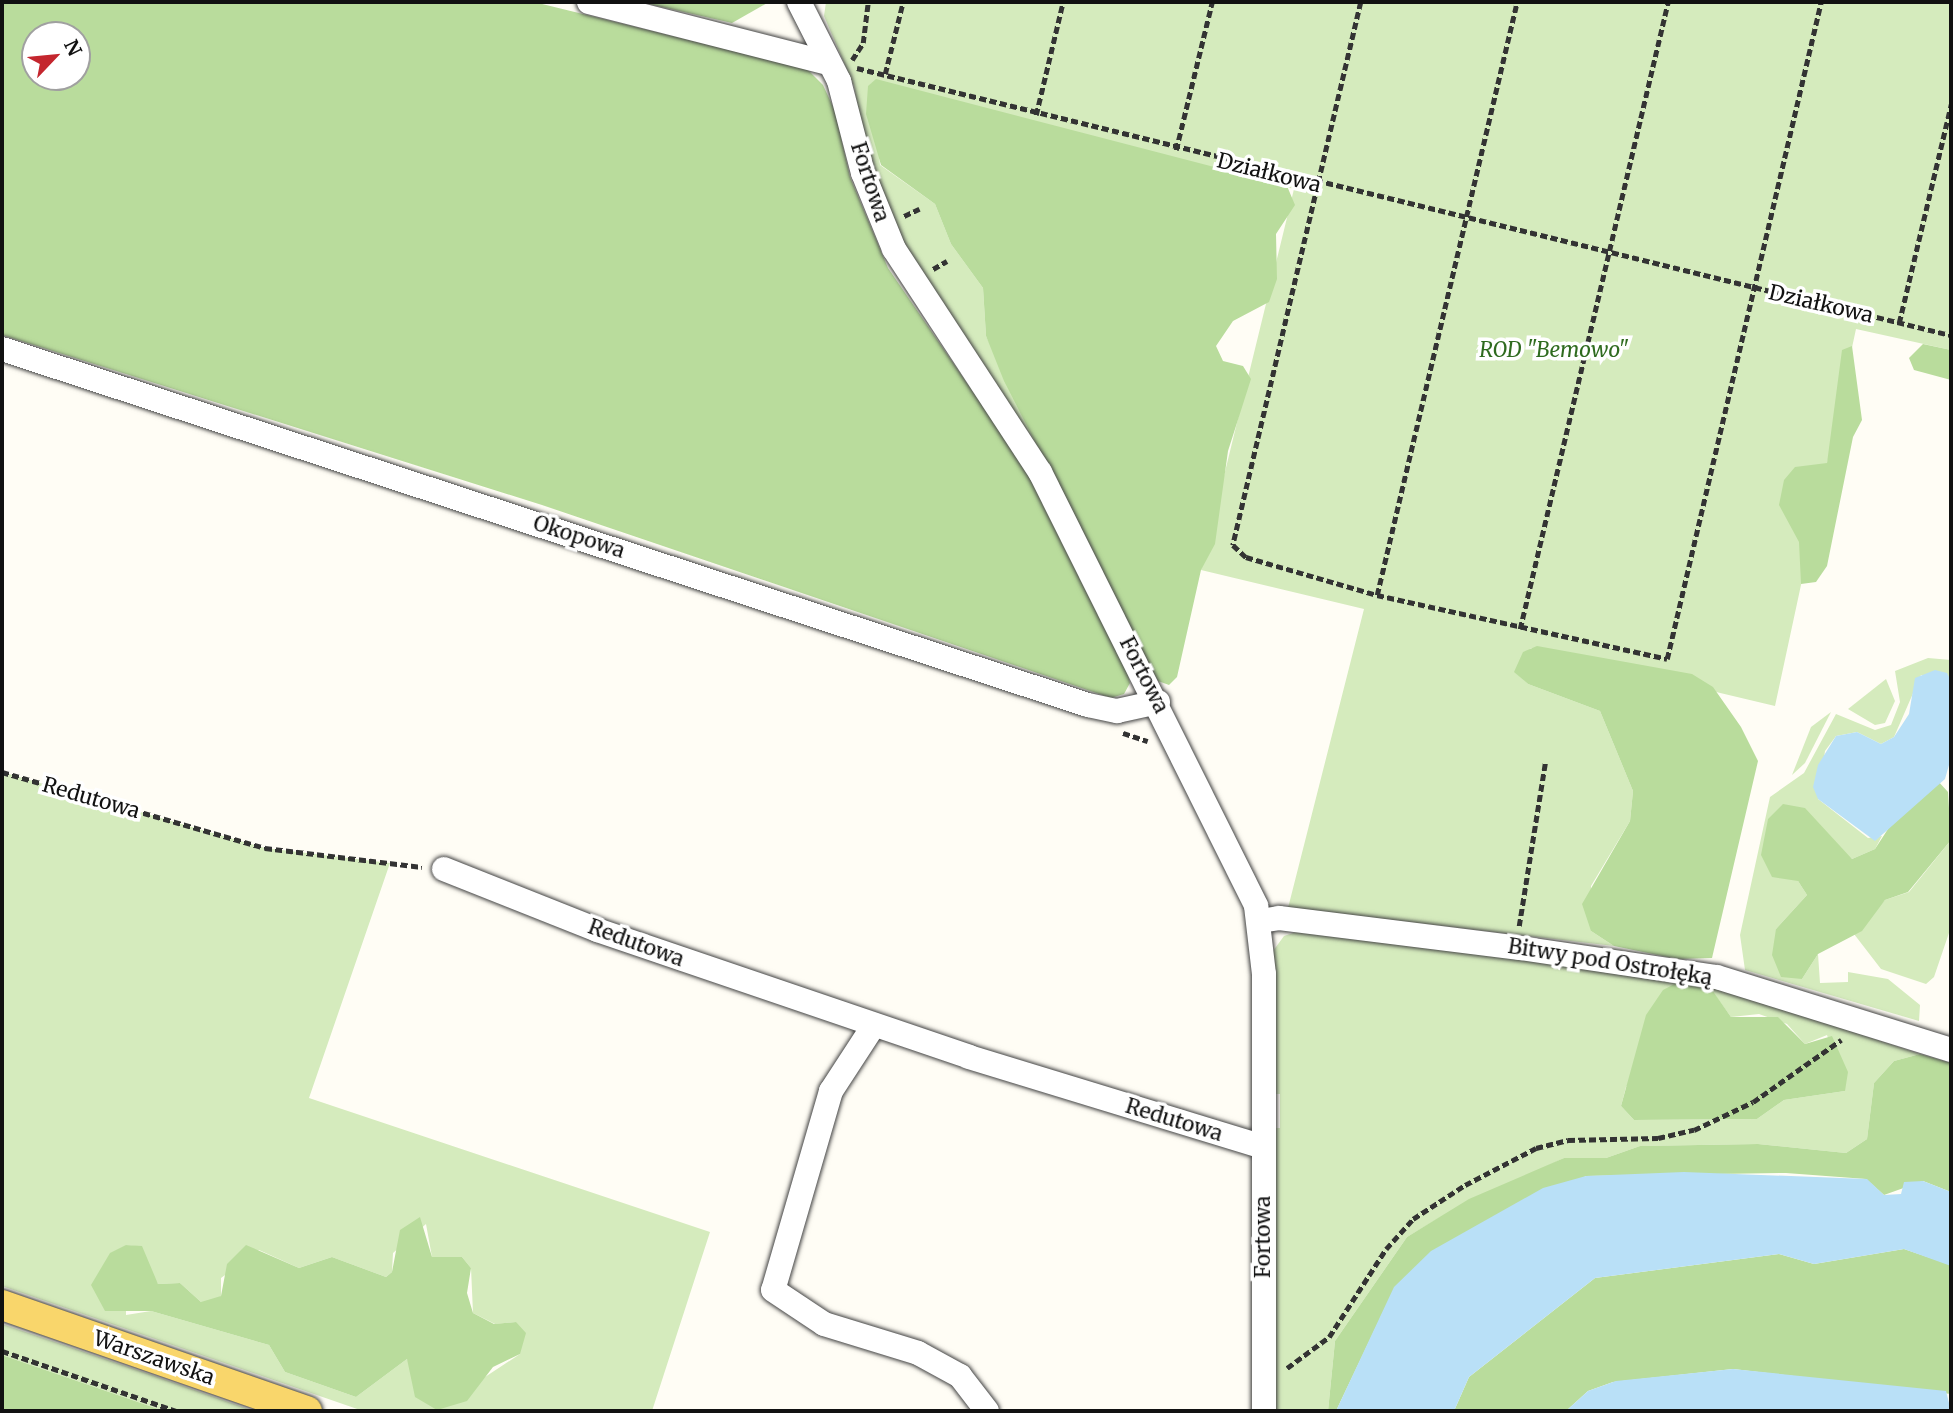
<!DOCTYPE html>
<meta charset="utf-8">
<style>
body{margin:0}
#map{position:relative;width:1953px;height:1413px;overflow:hidden;background:#fffdf5;font-family:Merriweather,serif}
div>[style]{position:absolute}
.green>*{inset:0;background:#d5ebbd}
.forest>*{inset:0;background:#b9dc9c}
.water>*{inset:0;background:#b9e0f7}
.path>*{height:4.5px;margin-top:-2.25px;transform-origin:0;background:repeating-linear-gradient(90deg,#333 0 7px,transparent 0 10.5px)}
.roads{filter:drop-shadow(0 0 2px #444) drop-shadow(0 0 2px #444)}
.minor>*{height:24px;margin:-12px;padding:0 12px;transform-origin:12px;border-radius:12px;background:#fff}
.major>*{height:30px;margin:-15px;padding:0 15px;transform-origin:15px;border-radius:15px;background:#f9d66b}
span{translate:-50% -50%;white-space:nowrap;text-align:center;line-height:1.15;-webkit-text-stroke:7px #fff;paint-order:stroke}
.street-label{font-size:21px;color:#111}
.park-label{font-size:21px;color:#2f6b1f;font-style:italic}
.frame{position:absolute;inset:0;border:4px solid #111;pointer-events:none}
.north{position:absolute;left:21px;top:21px;width:70px;height:70px;box-sizing:border-box;background:#fff;border:2px solid #a0a0a0;border-radius:50%;rotate:64deg;font-size:19px;font-weight:700;line-height:28px;text-align:center;color:#111}
.north::after{content:'';display:block;margin:auto;width:24px;height:32px;background:#c4262e;clip-path:polygon(50% 0,100% 100%,50% 72%,0 100%)}
</style>
<div id="map">
<div class="green">
<i style="clip-path:polygon(826px 2px,1951px 2px,1951px 350px,1856px 329px,1775px 706px,1531px 648px,1515px 672px,1528px 684px,1600px 711px,1633px 791px,1630px 821px,1591px 886px,1591px 931px,1614px 946px,1288px 908px,1364px 609px,1201px 570px,1294px 189px,871px 83px,880px 165px,935px 204px,951px 244px,983px 288px,986px 336px,1049px 469px,899px 246px,864px 140px,854px 86px,824px 16px)"></i>
<i style="clip-path:polygon(1928px 658px,1951px 660px,1951px 688px,1951px 681px,1921px 675px,1894px 737px,1881px 744px,1857px 732px,1836px 736px,1825px 751px,1818px 799px,1868px 838px,1882px 836px,1875px 849px,1852px 859px,1838px 849px,1798px 881px,1807px 895px,1776px 929px,1802px 979px,1818px 954px,1820px 983px,1848px 982px,1848px 972px,1888px 979px,1920px 1005px,1919px 1021px,1745px 970px,1740px 935px,1770px 797px,1804px 773px,1836px 714px,1875px 730px,1891px 725px,1900px 702px,1895px 671px)"></i>
<i style="clip-path:polygon(1886px 679px,1895px 701px,1885px 723px,1875px 725px,1848px 709px)"></i>
<i style="clip-path:polygon(1831px 712px,1805px 763px,1792px 775px,1811px 727px)"></i>
<i style="clip-path:polygon(evenodd,2px 772px,265px 848px,390px 863px,309px 1098px,710px 1232px,652px 1411px,363px 1411px,2px 1286px,2px 772px,426px 1224px,432px 1257px,462px 1257px,471px 1268px,473px 1313px,495px 1324px,516px 1322px,520px 1354px,482px 1379px,415px 1371px,407px 1359px,356px 1397px,285px 1372px,269px 1345px,151px 1311px,126px 1315px,126px 1245px,135px 1246px,158px 1284px,180px 1283px,201px 1302px,213px 1303px,221px 1296px,221px 1278px,259px 1250px,299px 1268px,332px 1257px,386px 1277px,392px 1272px,393px 1253px,426px 1224px)"></i>
<i style="clip-path:polygon(1951px 840px,1951px 927px,1934px 977px,1926px 984px,1881px 969px,1854px 934px,1885px 900px,1909px 892px)"></i>
<i style="clip-path:polygon(evenodd,1299px 931px,1708px 984px,1920px 1054px,1894px 1061px,1874px 1083px,1867px 1139px,1846px 1153px,1758px 1144px,1640px 1146px,1606px 1158px,1564px 1158px,1439px 1218px,1407px 1237px,1335px 1341px,1328px 1411px,1272px 1411px,1273px 1128px,1280px 1128px,1280px 1094px,1272px 1094px,1273px 951px,1284px 936px,1299px 931px,1710px 988px,1731px 1017px,1759px 1014px,1787px 1024px,1805px 1044px,1827px 1035px,1845px 1091px,1784px 1100px,1757px 1119px,1634px 1120px,1621px 1106px,1626px 1087px,1710px 988px)"></i>
<i style="clip-path:polygon(2px 1324px,149px 1374px,254px 1411px,164px 1411px,2px 1355px)"></i>
</div>
<div class="forest">
<i style="clip-path:polygon(evenodd,2px 2px,534px 2px,807px 69px,823px 85px,835px 111px,850px 177px,888px 268px,1028px 472px,1123px 655px,1130px 683px,1124px 694px,1111px 698px,542px 505px,2px 335px,2px 2px,35px 35px,77px 35px,77px 77px,35px 77px,35px 35px)"></i>
<i style="clip-path:polygon(640px 2px,769px 2px,732px 23px)"></i>
<i style="clip-path:polygon(876px 79px,1287px 186px,1295px 205px,1276px 234px,1277px 279px,1269px 302px,1233px 321px,1216px 346px,1223px 361px,1243px 366px,1251px 379px,1228px 451px,1215px 544px,1201px 570px,1177px 677px,1169px 685px,1158px 681px,1004px 381px,986px 336px,983px 288px,951px 244px,935px 204px,881px 165px,866px 114px,868px 86px)"></i>
<i style="clip-path:polygon(1923px 344px,1951px 350px,1951px 380px,1914px 370px,1909px 358px)"></i>
<i style="clip-path:polygon(1852px 346px,1862px 420px,1853px 437px,1827px 566px,1816px 582px,1801px 584px,1799px 542px,1779px 505px,1784px 480px,1795px 467px,1827px 463px,1842px 350px)"></i>
<i style="clip-path:polygon(1537px 646px,1692px 674px,1713px 687px,1741px 727px,1758px 761px,1712px 958px,1677px 959px,1614px 946px,1591px 931px,1582px 904px,1630px 821px,1633px 791px,1600px 711px,1528px 684px,1514px 672px,1523px 652px)"></i>
<i style="clip-path:polygon(1927px 769px,1948px 792px,1951px 840px,1908px 892px,1885px 900px,1862px 931px,1818px 954px,1802px 979px,1781px 977px,1772px 955px,1776px 929px,1807px 895px,1798px 881px,1772px 877px,1761px 855px,1768px 819px,1783px 804px,1805px 808px,1852px 859px,1875px 849px)"></i>
<i style="clip-path:polygon(1686px 978px,1710px 987px,1731px 1017px,1778px 1017px,1805px 1044px,1832px 1036px,1848px 1072px,1845px 1091px,1784px 1100px,1757px 1119px,1634px 1120px,1621px 1106px,1646px 1015px,1663px 990px)"></i>
<i style="clip-path:polygon(1920px 1054px,1951px 1063px,1951px 1192px,1923px 1181px,1884px 1195px,1866px 1179px,1786px 1173px,1586px 1176px,1395px 1287px,1336px 1411px,1328px 1411px,1335px 1341px,1407px 1237px,1469px 1199px,1564px 1158px,1606px 1158px,1640px 1146px,1758px 1144px,1846px 1153px,1867px 1139px,1874px 1083px,1894px 1061px)"></i>
<i style="clip-path:polygon(420px 1217px,432px 1257px,462px 1257px,471px 1268px,467px 1293px,473px 1313px,494px 1324px,516px 1322px,526px 1333px,520px 1354px,493px 1367px,467px 1401px,437px 1410px,415px 1397px,407px 1359px,356px 1397px,285px 1372px,269px 1345px,151px 1311px,105px 1311px,91px 1285px,110px 1253px,126px 1245px,142px 1246px,158px 1284px,180px 1283px,201px 1302px,221px 1296px,227px 1264px,246px 1245px,299px 1268px,332px 1257px,386px 1277px,392px 1272px,400px 1230px)"></i>
<i style="clip-path:polygon(1904px 1249px,1951px 1265px,1951px 1394px,1733px 1369px,1613px 1382px,1588px 1391px,1566px 1411px,1454px 1411px,1469px 1377px,1595px 1278px,1779px 1254px,1814px 1264px)"></i>
<i style="clip-path:polygon(2px 1355px,164px 1411px,2px 1411px)"></i>
</div>
<div class="water">
<i style="clip-path:polygon(1935px 670px,1947px 673px,1951px 681px,1951px 758px,1945px 779px,1875px 841px,1818px 799px,1813px 787px,1818px 765px,1836px 736px,1857px 732px,1881px 744px,1894px 737px,1909px 714px,1915px 678px)"></i>
<i style="clip-path:polygon(1684px 1172px,1867px 1179px,1884px 1195px,1901px 1194px,1904px 1182px,1923px 1181px,1951px 1192px,1951px 1266px,1904px 1249px,1814px 1264px,1779px 1254px,1595px 1278px,1469px 1377px,1454px 1411px,1336px 1411px,1394px 1287px,1431px 1251px,1543px 1188px,1586px 1176px)"></i>
<i style="clip-path:polygon(1733px 1369px,1946px 1391px,1951px 1411px,1566px 1411px,1588px 1391px,1616px 1381px)"></i>
</div>
<div class="path">
<i style="left:1361px;top:2px;width:558px;rotate:103.26deg"></i>
<i style="left:1233px;top:545px;width:18px;rotate:43deg"></i>
<i style="left:1246px;top:557px;width:136px;rotate:16.2deg"></i>
<i style="left:1377px;top:595px;width:297px;rotate:12.4deg"></i>
<i style="left:1667px;top:659px;width:675px;rotate:-76.81deg"></i>
<i style="left:852px;top:60px;width:20px;rotate:-57deg"></i>
<i style="left:863px;top:43px;width:41px;rotate:-83deg"></i>
<i style="left:857px;top:68px;width:1126px;rotate:13.72deg"></i>
<i style="left:885px;top:74px;width:74px;rotate:-76deg"></i>
<i style="left:1036px;top:115px;width:116px;rotate:-76.6deg"></i>
<i style="left:1176px;top:150px;width:152px;rotate:-76.3deg"></i>
<i style="left:904px;top:216px;width:17px;rotate:-25deg"></i>
<i style="left:933px;top:269px;width:16px;rotate:-30deg"></i>
<i style="left:1899px;top:323px;width:225px;rotate:-76.6deg"></i>
<i style="left:1377px;top:595px;width:609px;rotate:-76.72deg"></i>
<i style="left:1520px;top:629px;width:644px;rotate:-76.72deg"></i>
<i style="left:1123px;top:733px;width:26px;rotate:18deg"></i>
<i style="left:2px;top:772px;width:274px;rotate:16.1deg"></i>
<i style="left:265px;top:848px;width:158px;rotate:6.9deg"></i>
<i style="left:1519px;top:926px;width:165px;rotate:-80.9deg"></i>
<i style="left:2px;top:1351px;width:184px;rotate:19deg"></i>
<i style="left:1287px;top:1368px;width:52px;rotate:-36.4deg"></i>
<i style="left:1329px;top:1337px;width:105px;rotate:-57.1deg"></i>
<i style="left:1386px;top:1249px;width:40px;rotate:-48deg"></i>
<i style="left:1413px;top:1219px;width:62px;rotate:-33.2deg"></i>
<i style="left:1465px;top:1185px;width:80px;rotate:-27.5deg"></i>
<i style="left:1536px;top:1148px;width:33px;rotate:-14deg"></i>
<i style="left:1568px;top:1140px;width:90px;rotate:-1.3deg"></i>
<i style="left:1658px;top:1138px;width:37px;rotate:-13deg"></i>
<i style="left:1694px;top:1130px;width:65px;rotate:-25.4deg"></i>
<i style="left:1753px;top:1102px;width:108px;rotate:-35.2deg"></i>
</div>
<div class="roads">
<div class="minor">
<i style="left:589px;top:2px;width:244px;rotate:14.3deg"></i>
<i style="left:799px;top:2px;width:89px;rotate:63.1deg"></i>
<i style="left:839px;top:81px;width:95px;rotate:75.4deg"></i>
<i style="left:863px;top:173px;width:82px;rotate:67.8deg"></i>
<i style="left:894px;top:249px;width:267px;rotate:56.8deg"></i>
<i style="left:1040px;top:472px;width:485px;rotate:63.5deg"></i>
<i style="left:1256px;top:906px;width:68px;rotate:83.3deg"></i>
<i style="left:1264px;top:974px;width:437px;rotate:90deg"></i>
<i style="left:2px;top:349px;width:1143px;rotate:18.15deg"></i>
<i style="left:1088px;top:705px;width:30px;rotate:12deg"></i>
<i style="left:1117px;top:711px;width:42px;rotate:-12.4deg"></i>
<i style="left:444px;top:869px;width:165px;rotate:21.7deg"></i>
<i style="left:597px;top:930px;width:393px;rotate:18.8deg"></i>
<i style="left:969px;top:1057px;width:307px;rotate:17deg"></i>
<i style="left:1260px;top:921px;width:19px;rotate:-9deg"></i>
<i style="left:1279px;top:918px;width:243px;rotate:7.1deg"></i>
<i style="left:1520px;top:948px;width:199px;rotate:8.4deg"></i>
<i style="left:1717px;top:977px;width:245px;rotate:17.3deg"></i>
<i style="left:874px;top:1025px;width:79px;rotate:123.1deg"></i>
<i style="left:831px;top:1091px;width:207px;rotate:106.2deg"></i>
<i style="left:773px;top:1290px;width:61px;rotate:33.7deg"></i>
<i style="left:824px;top:1324px;width:98px;rotate:17.1deg"></i>
<i style="left:918px;top:1353px;width:48px;rotate:28.7deg"></i>
<i style="left:960px;top:1376px;width:44px;rotate:52.4deg"></i>
</div>
<div class="major">
<i style="left:2px;top:1305px;width:323px;rotate:19.2deg"></i>
</div>
</div>
<div class="street-label">
<span style="left:1269px;top:173px;rotate:14deg">Działkowa</span>
<span style="left:870px;top:182px;rotate:72deg">Fortowa</span>
<span style="left:1821px;top:304px;rotate:13deg">Działkowa</span>
<span style="left:579px;top:537px;rotate:18deg">Okopowa</span>
<span style="left:1144px;top:675px;rotate:63deg">Fortowa</span>
<span style="left:91px;top:798px;rotate:16deg">Redutowa</span>
<span style="left:636px;top:943px;rotate:20deg">Redutowa</span>
<span style="left:1610px;top:962px;rotate:9deg">Bitwy pod Ostrołęką</span>
<span style="left:1174px;top:1120px;rotate:17deg">Redutowa</span>
<span style="left:1263px;top:1237px;rotate:-90deg">Fortowa</span>
<span style="left:154px;top:1358px;rotate:19deg">Warszawska</span>
</div>
<div class="park-label">
<span style="left:1554px;top:350px">ROD "Bemowo"</span>
</div>
<div class="frame"></div>
<div class="north">N</div>
</div>
